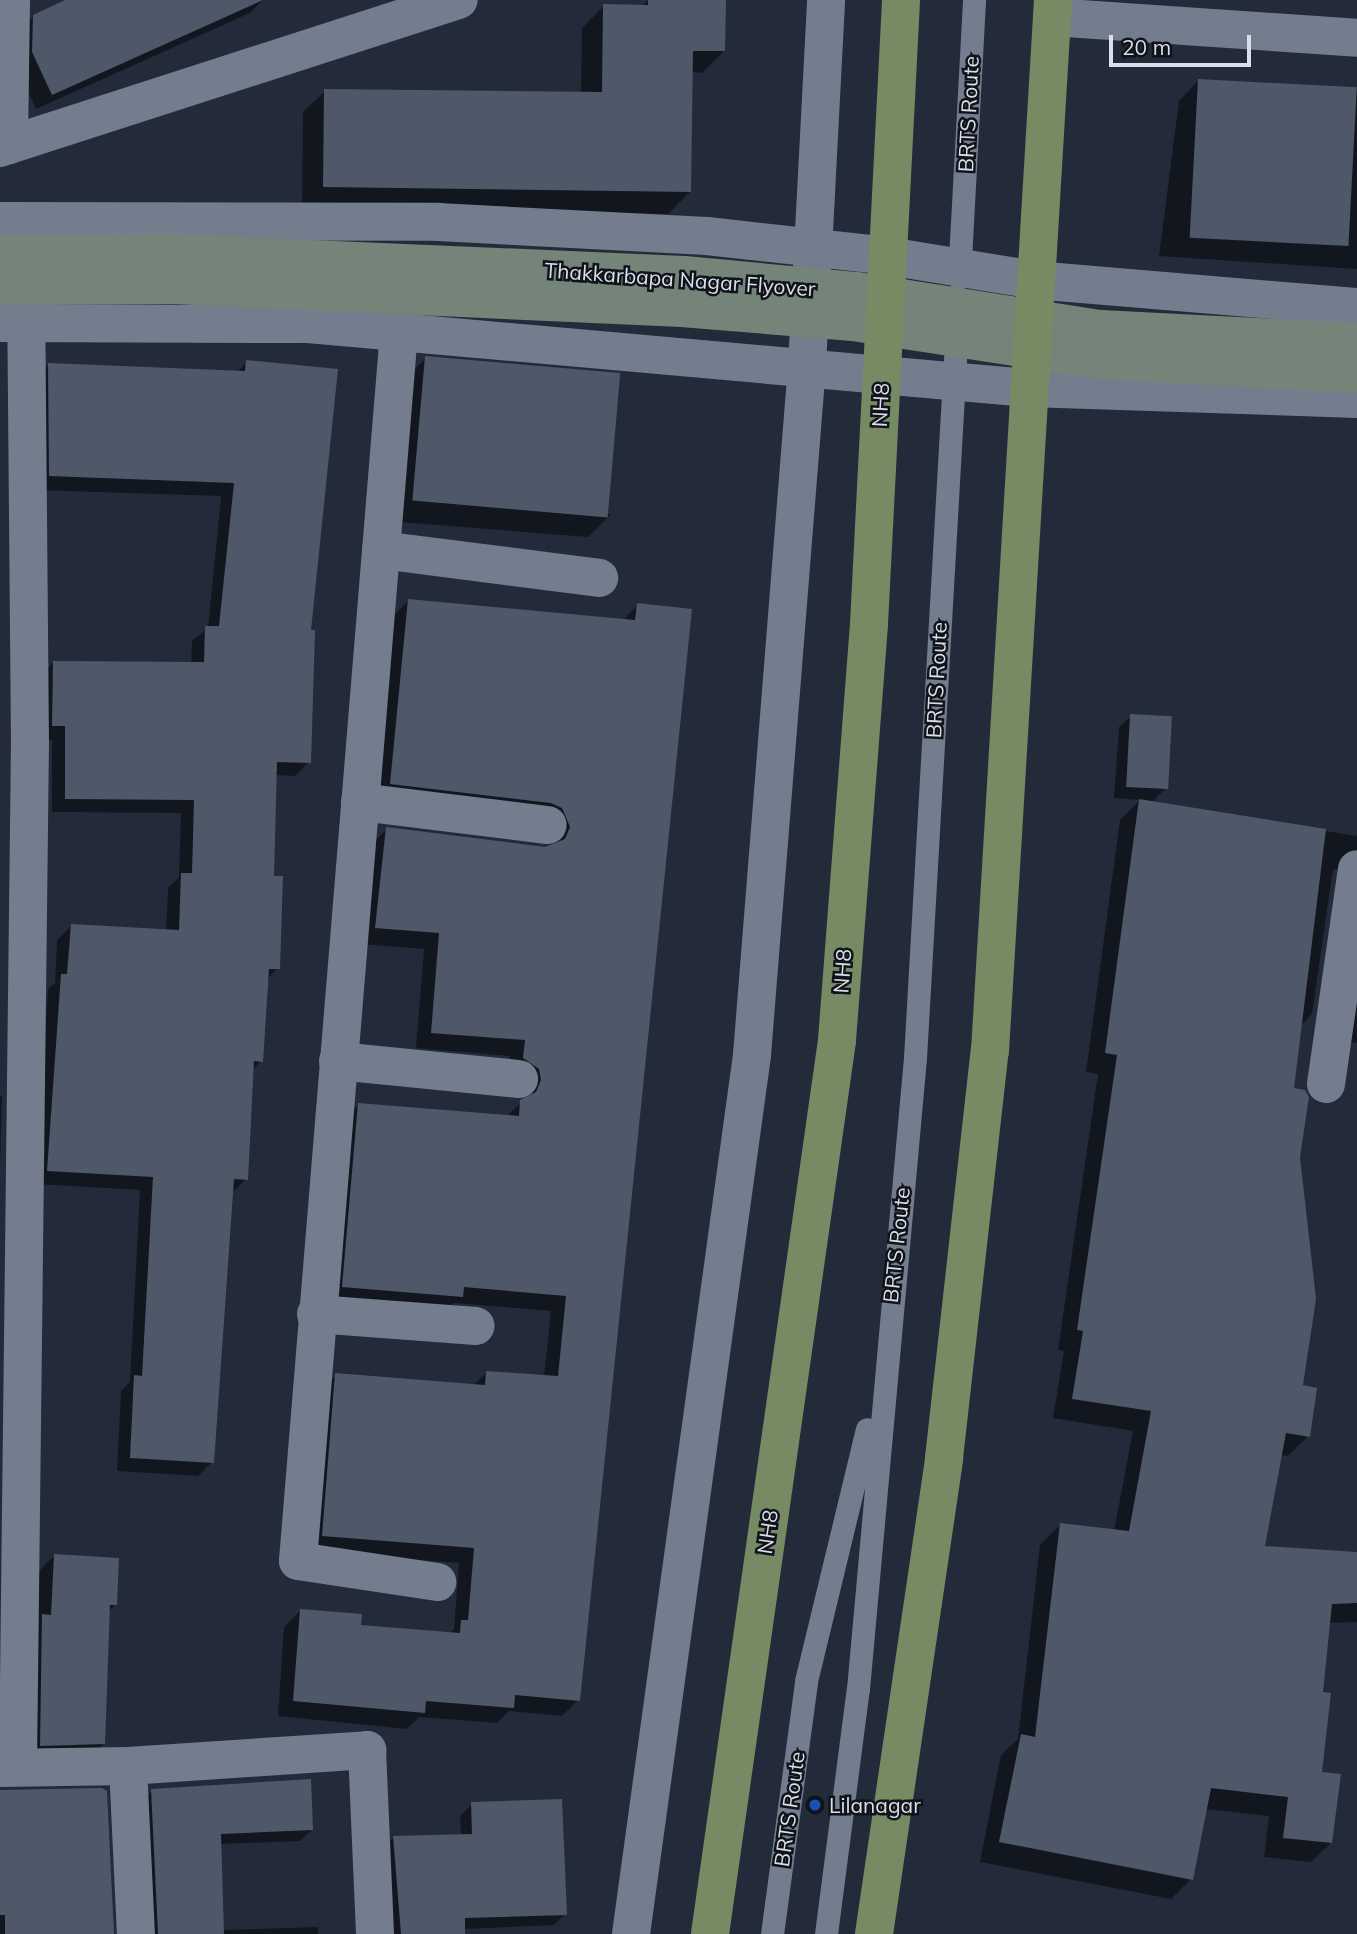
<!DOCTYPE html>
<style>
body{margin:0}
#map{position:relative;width:1357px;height:1934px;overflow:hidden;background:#232b3a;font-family:Mulish,sans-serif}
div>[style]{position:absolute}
.shadow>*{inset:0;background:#0007}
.building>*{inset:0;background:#4f5868;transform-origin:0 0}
.service>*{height:23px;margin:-11.5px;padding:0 11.5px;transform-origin:11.5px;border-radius:11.5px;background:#737d8e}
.minor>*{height:38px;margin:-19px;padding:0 19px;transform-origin:19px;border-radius:19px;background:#737d8e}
.tertiary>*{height:38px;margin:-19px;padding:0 19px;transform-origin:19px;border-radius:19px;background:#737d8e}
.secondary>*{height:38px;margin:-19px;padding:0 19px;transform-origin:19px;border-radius:19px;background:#748479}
.primary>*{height:38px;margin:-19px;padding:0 19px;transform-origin:19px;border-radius:19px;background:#768b63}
.dots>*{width:19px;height:19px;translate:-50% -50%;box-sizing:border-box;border:4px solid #10141a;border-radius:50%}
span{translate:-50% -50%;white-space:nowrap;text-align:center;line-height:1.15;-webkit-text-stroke:5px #10141a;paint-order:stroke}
.street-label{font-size:21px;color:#d9dee8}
.poi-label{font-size:21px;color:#d9dee8}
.left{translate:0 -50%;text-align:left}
.scale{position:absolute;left:1109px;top:35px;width:142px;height:32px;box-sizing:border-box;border:4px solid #d9dee8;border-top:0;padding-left:9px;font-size:21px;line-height:24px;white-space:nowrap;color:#d9dee8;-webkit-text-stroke:5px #10141a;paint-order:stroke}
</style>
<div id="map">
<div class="shadow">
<i style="clip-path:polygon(70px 0,263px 0,250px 13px,36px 109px,18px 68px,18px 32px,34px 16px)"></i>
<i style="clip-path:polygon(648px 0,724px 0,724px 51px,702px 73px,691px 72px,690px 192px,668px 214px,302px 208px,303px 112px,325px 91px,581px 94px,582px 28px,604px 6px,641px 7px)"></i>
<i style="clip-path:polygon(1198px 81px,1357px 88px,1357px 269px,1159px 256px,1179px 101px)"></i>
<i style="clip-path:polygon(426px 358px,610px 515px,588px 537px,386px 521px,404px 380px)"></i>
<i style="clip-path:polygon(247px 362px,309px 631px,309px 762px,295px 776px,275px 775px,272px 878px,278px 968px,266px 980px,261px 1061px,252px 1070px,246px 1179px,232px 1193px,212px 1462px,198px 1476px,117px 1471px,121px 1391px,130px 1382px,140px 1190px,34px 1184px,48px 989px,55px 983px,57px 940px,71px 926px,166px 931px,168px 888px,179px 877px,181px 813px,52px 812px,52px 740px,39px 740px,40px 676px,53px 663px,191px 664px,192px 641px,208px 628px,221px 496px,36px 490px,35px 378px,49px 365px,237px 372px)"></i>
<i style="clip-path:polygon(408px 601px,622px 621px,638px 605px,578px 1700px,562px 1716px,509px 1711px,497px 1723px,419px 1717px,407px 1729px,278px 1716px,284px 1627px,300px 1611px,359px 1627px,449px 1634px,454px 1629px,459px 1563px,307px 1551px,320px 1391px,336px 1375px,474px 1385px,487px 1372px,544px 1377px,551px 1311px,454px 1303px,445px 1312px,327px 1303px,342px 1121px,358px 1105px,506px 1117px,526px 1098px,523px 1085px,508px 1074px,510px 1056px,416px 1048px,424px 949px,360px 944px,371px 845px,387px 829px,546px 848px,555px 845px,546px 824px,375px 799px,392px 617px)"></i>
<i style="clip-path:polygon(1131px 716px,1165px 789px,1151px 803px,1357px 836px,1357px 886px,1350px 871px,1333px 869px,1312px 1014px,1300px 1026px,1292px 1089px,1299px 1157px,1301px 1387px,1308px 1436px,1288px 1456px,1281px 1455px,1263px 1548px,1357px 1553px,1357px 1622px,1329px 1623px,1321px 1694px,1320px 1773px,1331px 1843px,1311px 1862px,1264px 1857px,1269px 1816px,1205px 1809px,1191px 1879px,1171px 1899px,980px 1862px,1001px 1755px,1018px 1739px,1040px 1545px,1060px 1525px,1114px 1531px,1133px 1431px,1053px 1418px,1064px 1351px,1058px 1350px,1098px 1074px,1086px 1072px,1120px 820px,1140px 800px,1114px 798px,1119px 727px)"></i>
<i style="clip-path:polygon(1357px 911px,1357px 1043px,1338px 1040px)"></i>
<i style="clip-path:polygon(0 1096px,2px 1096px,0 1169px)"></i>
<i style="clip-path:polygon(55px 1555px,115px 1605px,108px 1612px,104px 1744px,92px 1755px,29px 1756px,31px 1579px)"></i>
<i style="clip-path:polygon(152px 1791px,312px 1830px,300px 1841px,219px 1844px,222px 1930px,318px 1927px,318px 1934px,146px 1934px,140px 1803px)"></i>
<i style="clip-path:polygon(0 1792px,112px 1934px,0 1934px)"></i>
<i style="clip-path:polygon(472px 1804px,565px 1914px,554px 1925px,465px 1929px,465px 1934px,388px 1934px,382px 1850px,393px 1838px,461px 1836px,460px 1816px)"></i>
</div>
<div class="building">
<i style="clip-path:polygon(65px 0,263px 0,52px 95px,32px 52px,33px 15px)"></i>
<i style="clip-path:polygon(648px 0,726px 0,725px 51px,693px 51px,691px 192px,323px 187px,324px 89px,602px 92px,603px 4px,648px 5px)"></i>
<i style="left:1198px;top:79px;width:159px;height:159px;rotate:3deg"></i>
<i style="left:425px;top:356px;width:196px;height:145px;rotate:5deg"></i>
<i style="clip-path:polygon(246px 360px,338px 369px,311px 630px,315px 630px,311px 763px,277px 762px,274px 876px,283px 876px,280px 969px,269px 969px,263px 1062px,254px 1061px,248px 1180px,234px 1179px,214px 1463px,130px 1458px,134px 1375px,142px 1376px,153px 1177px,47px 1171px,61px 974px,67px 974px,71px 924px,179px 930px,181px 873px,192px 873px,194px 800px,65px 799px,65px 726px,52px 726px,53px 661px,204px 662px,205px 626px,219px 626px,234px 483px,49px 476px,48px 363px,245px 371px)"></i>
<i style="clip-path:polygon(408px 599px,635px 620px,637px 603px,692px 609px,580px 1701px,515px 1695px,514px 1708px,426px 1701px,425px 1713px,293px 1701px,300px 1609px,362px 1614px,361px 1625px,460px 1633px,461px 1620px,468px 1620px,474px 1548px,322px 1536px,335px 1373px,485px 1385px,486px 1371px,558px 1376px,566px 1296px,464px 1287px,463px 1297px,342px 1287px,358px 1103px,519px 1116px,520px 1100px,536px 1092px,541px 1080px,539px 1069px,523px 1058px,525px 1040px,431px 1033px,439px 933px,375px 928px,386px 827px,545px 847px,565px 839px,570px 827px,562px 808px,551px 803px,390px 784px)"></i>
<i style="left:1130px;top:714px;width:42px;height:73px;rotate:3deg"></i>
<i style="clip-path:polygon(1139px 799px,1326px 829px,1294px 1088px,1305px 1090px,1309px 1097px,1300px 1157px,1316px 1299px,1303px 1385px,1317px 1388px,1310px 1437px,1286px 1433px,1265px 1546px,1357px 1552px,1357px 1603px,1332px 1604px,1323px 1692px,1331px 1693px,1322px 1772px,1341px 1774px,1332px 1843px,1283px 1838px,1288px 1797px,1211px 1788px,1193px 1880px,999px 1842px,1021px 1734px,1035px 1737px,1060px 1523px,1129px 1531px,1151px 1411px,1072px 1399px,1083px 1331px,1077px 1330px,1117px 1055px,1105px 1053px)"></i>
<i style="clip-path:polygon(54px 1554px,119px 1558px,117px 1605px,110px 1605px,105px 1744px,40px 1746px,42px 1614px,51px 1615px)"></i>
<i style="clip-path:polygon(311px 1779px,313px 1830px,221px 1834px,224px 1934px,158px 1934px,151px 1789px)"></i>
<i style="clip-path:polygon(102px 1788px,107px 1791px,114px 1934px,5px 1934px,5px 1915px,0 1915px,0 1790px)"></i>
<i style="clip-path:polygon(562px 1799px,567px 1915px,465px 1918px,465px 1934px,401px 1934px,393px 1836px,472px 1834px,471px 1802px)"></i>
</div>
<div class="service">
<i style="left:959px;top:278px;width:278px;rotate:-86.9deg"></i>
<i style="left:772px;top:1934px;width:255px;rotate:-82.3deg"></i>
<i style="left:806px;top:1681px;width:259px;rotate:-76.4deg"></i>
<i style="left:826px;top:1934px;width:247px;rotate:-82.6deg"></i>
<i style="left:858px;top:1689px;width:634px;rotate:-84.84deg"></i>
<i style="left:915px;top:1058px;width:733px;rotate:-86.72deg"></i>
</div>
<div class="minor">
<i style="left:1052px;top:17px;width:306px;rotate:3.9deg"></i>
<i style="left:9px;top:145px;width:145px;rotate:-89.2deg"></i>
<i style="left:399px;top:332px;width:1233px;rotate:94.7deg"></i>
<i style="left:298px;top:1561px;width:141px;rotate:8.6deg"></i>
<i style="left:381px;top:550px;width:220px;rotate:7.3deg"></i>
<i style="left:360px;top:802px;width:189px;rotate:7deg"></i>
<i style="left:338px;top:1061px;width:182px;rotate:5.7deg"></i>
<i style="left:1326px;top:1084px;width:217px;rotate:-81.8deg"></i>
<i style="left:316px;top:1314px;width:160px;rotate:4.3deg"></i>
<i style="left:18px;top:1766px;width:1021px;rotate:-89.33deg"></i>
<i style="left:30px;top:745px;width:422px;rotate:-90.5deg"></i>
<i style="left:128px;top:1766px;width:168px;rotate:87.3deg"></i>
<i style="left:0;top:1768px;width:128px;rotate:-0.9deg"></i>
<i style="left:128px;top:1766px;width:240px;rotate:-3.8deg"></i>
<i style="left:367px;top:1750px;width:184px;rotate:87.5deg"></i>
</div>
<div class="tertiary">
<i style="left:0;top:148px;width:482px;rotate:-17.9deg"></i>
<i style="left:0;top:221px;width:438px;rotate:0.1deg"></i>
<i style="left:438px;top:222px;width:269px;rotate:3deg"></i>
<i style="left:707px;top:236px;width:182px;rotate:6.3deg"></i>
<i style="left:888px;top:256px;width:148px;rotate:9.3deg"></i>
<i style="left:1034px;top:280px;width:324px;rotate:4.8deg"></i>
<i style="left:0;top:323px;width:308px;rotate:0.2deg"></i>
<i style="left:308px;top:324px;width:723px;rotate:5.08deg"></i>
<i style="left:1028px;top:388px;width:329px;rotate:1.9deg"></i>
<i style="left:631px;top:1934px;width:887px;rotate:-82.16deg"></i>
<i style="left:752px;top:1055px;width:692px;rotate:-85.44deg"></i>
<i style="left:807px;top:365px;width:365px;rotate:-87deg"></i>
</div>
<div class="secondary">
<i style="left:0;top:254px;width:175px;rotate:-0.3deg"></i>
<i style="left:175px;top:253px;width:509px;rotate:2.47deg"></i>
<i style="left:684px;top:275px;width:174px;rotate:5.3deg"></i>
<i style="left:857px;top:291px;width:247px;rotate:8.9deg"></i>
<i style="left:1101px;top:329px;width:256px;rotate:2.9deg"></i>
<i style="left:0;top:286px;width:175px;rotate:-0.3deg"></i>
<i style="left:175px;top:285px;width:508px;rotate:2.6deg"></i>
<i style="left:682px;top:308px;width:172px;rotate:4.7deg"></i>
<i style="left:853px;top:322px;width:248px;rotate:8.8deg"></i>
<i style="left:1098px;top:360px;width:259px;rotate:3.1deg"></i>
</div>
<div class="primary">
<i style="left:710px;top:1934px;width:903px;rotate:-81.91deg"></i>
<i style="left:837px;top:1040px;width:417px;rotate:-85.6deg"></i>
<i style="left:869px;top:624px;width:625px;rotate:-87.06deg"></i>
<i style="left:874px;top:1934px;width:481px;rotate:-81.6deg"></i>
<i style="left:944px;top:1458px;width:410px;rotate:-83.6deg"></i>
<i style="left:990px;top:1051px;width:1053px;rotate:-86.57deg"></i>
</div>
<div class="dots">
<i style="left:815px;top:1805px;background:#1a4fb4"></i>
</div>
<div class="street-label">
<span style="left:968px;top:114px;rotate:-87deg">BRTS Route</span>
<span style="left:680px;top:279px;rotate:4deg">Thakkarbapa Nagar Flyover</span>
<span style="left:880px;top:405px;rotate:-87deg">NH8</span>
<span style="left:936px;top:680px;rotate:-87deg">BRTS Route</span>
<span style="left:842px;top:971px;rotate:-86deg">NH8</span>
<span style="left:896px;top:1245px;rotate:-84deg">BRTS Route</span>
<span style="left:767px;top:1532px;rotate:-82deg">NH8</span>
<span style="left:789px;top:1809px;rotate:-82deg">BRTS Route</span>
</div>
<div class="poi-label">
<span class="left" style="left:829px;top:1805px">Lilanagar</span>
</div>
<div class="scale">20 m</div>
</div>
